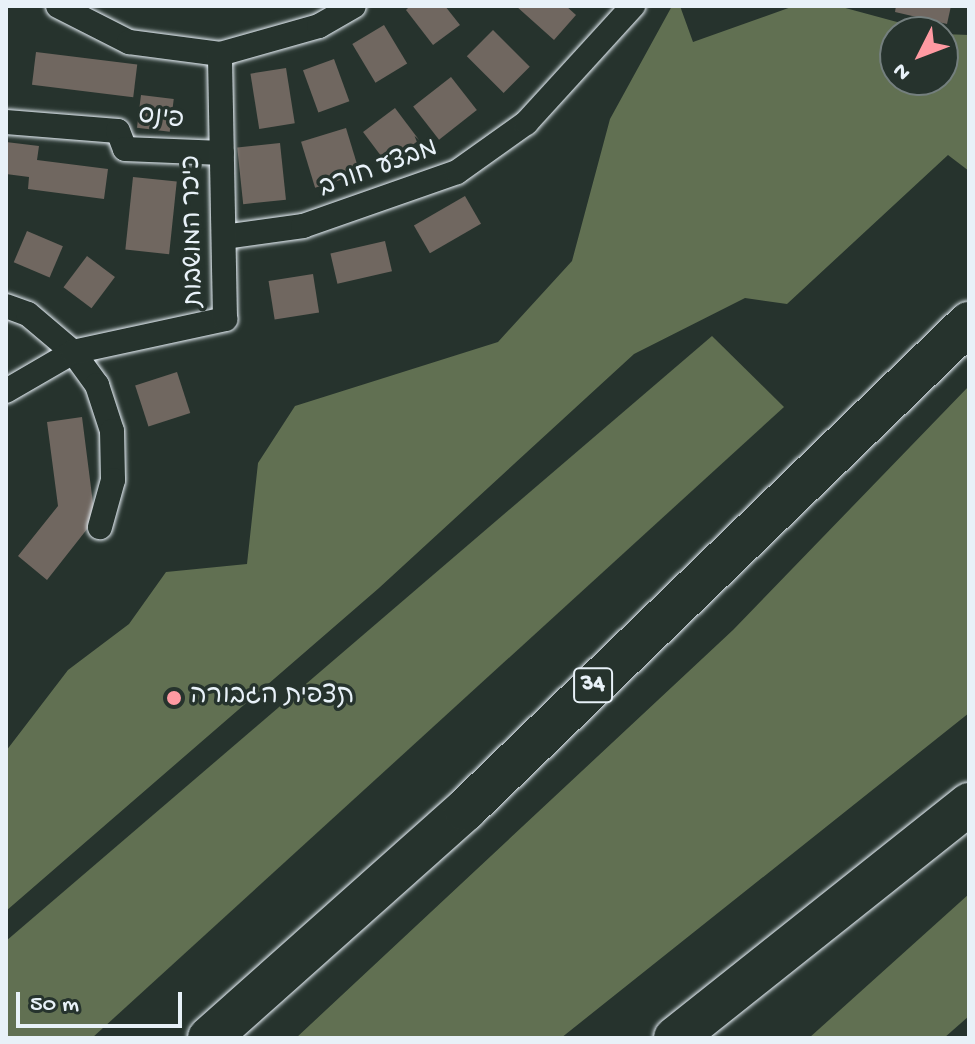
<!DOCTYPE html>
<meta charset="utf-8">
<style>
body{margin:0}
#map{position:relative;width:975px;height:1044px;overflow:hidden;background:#26332d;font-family:"Gochi Hand","Playpen Sans Hebrew",sans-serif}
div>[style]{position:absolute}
.green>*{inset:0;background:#617052}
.building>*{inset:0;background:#706760;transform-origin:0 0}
.roads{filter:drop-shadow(0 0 2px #e8f1f8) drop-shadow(0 0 2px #e8f1f8)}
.minor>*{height:24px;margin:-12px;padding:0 12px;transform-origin:12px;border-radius:12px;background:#26332d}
.trunk>*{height:42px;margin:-21px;padding:0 21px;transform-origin:21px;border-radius:21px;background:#26332d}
.dots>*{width:22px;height:22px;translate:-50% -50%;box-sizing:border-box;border:4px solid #26332d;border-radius:50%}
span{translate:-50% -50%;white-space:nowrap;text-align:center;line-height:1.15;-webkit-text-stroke:7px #26332d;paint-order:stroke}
.shield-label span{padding:2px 6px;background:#26332d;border:2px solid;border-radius:6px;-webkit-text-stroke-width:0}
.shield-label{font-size:24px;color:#e8f1f8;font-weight:700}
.street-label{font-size:26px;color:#e8f1f8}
.poi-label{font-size:26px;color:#e8f1f8}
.left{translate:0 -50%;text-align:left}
.frame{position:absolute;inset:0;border:8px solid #e8f1f8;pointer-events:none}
.north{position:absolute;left:879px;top:16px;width:80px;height:80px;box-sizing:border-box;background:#26332d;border:2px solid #747f7e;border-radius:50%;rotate:228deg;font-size:22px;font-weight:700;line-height:32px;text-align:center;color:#e8f1f8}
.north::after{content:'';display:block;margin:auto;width:28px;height:36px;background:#ff9aa2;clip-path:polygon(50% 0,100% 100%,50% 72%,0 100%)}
.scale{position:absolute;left:16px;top:992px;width:166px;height:36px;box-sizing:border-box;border:4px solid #e8f1f8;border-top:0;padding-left:10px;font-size:24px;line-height:28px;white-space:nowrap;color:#e8f1f8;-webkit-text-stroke:6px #26332d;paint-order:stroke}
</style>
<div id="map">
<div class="green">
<i style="clip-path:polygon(672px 6px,680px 6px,693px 42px,794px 6px,838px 6px,934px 32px,895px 32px,895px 80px,943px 80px,943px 34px,969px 35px,969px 171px,948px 155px,787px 304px,745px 298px,634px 354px,379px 588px,6px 911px,6px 751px,68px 670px,129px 624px,166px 572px,247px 564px,258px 463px,295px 406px,498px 342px,572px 261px,610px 119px)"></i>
<i style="clip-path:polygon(712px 336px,784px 407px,92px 1038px,6px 1038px,6px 941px)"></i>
<i style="clip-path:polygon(969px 386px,969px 713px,561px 1038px,296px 1038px,733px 630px)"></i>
<i style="clip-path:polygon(969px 894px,969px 1016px,944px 1038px,809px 1038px)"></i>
</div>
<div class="building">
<i style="clip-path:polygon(410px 6px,445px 6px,460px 25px,433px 45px,406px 10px)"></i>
<i style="clip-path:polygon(516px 6px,566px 6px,576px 15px,554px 40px)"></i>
<i style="clip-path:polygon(896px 6px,951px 6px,947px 24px,895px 12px)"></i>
<i style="left:384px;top:25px;width:45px;height:37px;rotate:59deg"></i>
<i style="left:493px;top:30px;width:52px;height:37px;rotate:45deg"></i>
<i style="left:36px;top:52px;width:102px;height:33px;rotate:7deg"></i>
<i style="left:334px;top:59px;width:45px;height:33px;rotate:70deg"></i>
<i style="left:286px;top:68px;width:56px;height:36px;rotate:81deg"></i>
<i style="left:451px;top:77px;width:42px;height:48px;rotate:52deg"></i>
<i style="left:141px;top:95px;width:33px;height:33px;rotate:7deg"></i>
<i style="left:395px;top:108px;width:40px;height:40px;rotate:53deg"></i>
<i style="left:346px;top:128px;width:48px;height:47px;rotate:73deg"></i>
<i style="clip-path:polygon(6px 142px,39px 146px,37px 160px,108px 169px,104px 199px,28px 189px,29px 177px,6px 174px)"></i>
<i style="left:280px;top:143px;width:57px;height:43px;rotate:84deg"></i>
<i style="left:133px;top:177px;width:44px;height:73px;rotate:6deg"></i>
<i style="left:465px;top:196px;width:32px;height:59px;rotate:60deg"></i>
<i style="left:27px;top:231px;width:39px;height:34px;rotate:23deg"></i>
<i style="left:385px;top:241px;width:31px;height:56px;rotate:77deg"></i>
<i style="left:87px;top:256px;width:35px;height:39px;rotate:37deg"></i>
<i style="left:313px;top:274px;width:39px;height:45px;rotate:81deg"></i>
<i style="left:177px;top:372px;width:43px;height:44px;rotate:72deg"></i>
<i style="clip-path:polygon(82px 417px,95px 519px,47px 580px,18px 556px,58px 506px,47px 422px)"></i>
</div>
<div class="roads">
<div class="minor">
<i style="left:58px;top:6px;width:80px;rotate:26.9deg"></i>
<i style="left:129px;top:42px;width:92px;rotate:7.5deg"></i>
<i style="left:220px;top:54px;width:103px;rotate:-15.8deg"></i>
<i style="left:319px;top:26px;width:40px;rotate:-29.7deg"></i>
<i style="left:6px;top:122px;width:112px;rotate:4.6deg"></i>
<i style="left:118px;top:131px;width:19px;rotate:69deg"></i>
<i style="left:125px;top:149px;width:97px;rotate:2.4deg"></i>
<i style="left:224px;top:237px;width:80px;rotate:-7.9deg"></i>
<i style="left:303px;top:226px;width:163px;rotate:-19.3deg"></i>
<i style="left:457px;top:172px;width:85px;rotate:-35.4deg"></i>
<i style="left:526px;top:123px;width:159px;rotate:-47.6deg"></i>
<i style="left:6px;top:306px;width:23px;rotate:20deg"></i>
<i style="left:28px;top:314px;width:59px;rotate:40.2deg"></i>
<i style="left:73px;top:352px;width:41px;rotate:54deg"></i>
<i style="left:97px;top:385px;width:48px;rotate:71.9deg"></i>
<i style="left:112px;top:431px;width:49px;rotate:88.8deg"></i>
<i style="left:113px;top:480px;width:49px;rotate:105.5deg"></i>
<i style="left:6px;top:391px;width:78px;rotate:-30.2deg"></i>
<i style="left:73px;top:352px;width:156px;rotate:-12.2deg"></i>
<i style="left:225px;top:319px;width:265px;rotate:-91.1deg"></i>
</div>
<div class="trunk">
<i style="left:209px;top:1038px;width:343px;rotate:-41.7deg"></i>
<i style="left:465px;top:810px;width:701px;rotate:-44.02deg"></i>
<i style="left:675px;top:1038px;width:376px;rotate:-38.5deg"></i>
</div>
</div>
<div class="dots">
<i style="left:174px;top:698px;background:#ff9aa2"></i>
</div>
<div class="shield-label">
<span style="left:593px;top:685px">34</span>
</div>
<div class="street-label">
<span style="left:161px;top:120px;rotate:7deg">פינס</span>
<span style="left:379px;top:170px;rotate:-20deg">מבצע חורב</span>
<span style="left:195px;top:231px;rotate:-91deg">כיכר המושבות</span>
</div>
<div class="poi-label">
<span class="left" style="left:190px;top:698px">תצפית הגבורה</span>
</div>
<div class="frame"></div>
<div class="north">N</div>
<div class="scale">50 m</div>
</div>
